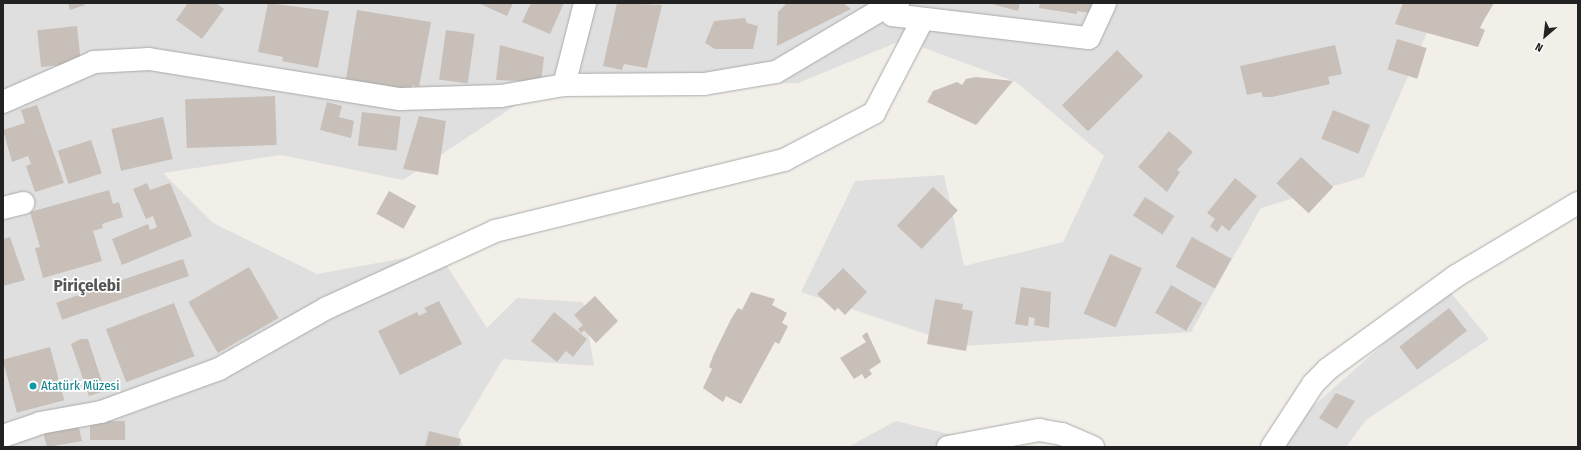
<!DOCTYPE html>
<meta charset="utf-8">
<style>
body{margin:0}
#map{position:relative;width:1581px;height:450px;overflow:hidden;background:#f2efe9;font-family:"Fira Sans Condensed",sans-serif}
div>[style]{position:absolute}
.residential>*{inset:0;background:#e0dfdf}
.building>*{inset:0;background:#c7bfb8;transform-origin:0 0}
.roads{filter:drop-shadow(0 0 1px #a9a9a9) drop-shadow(0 0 1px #a9a9a9)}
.minor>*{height:22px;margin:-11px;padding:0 11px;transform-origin:11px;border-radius:11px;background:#fff}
.dots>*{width:11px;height:11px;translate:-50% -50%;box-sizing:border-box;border:2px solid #fff;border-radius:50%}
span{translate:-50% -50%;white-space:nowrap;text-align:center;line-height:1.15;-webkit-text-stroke:3.5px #fff;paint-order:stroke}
.culture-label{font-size:13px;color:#0d838f}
.left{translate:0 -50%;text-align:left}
.district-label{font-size:17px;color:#555;font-weight:700}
.frame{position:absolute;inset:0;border:4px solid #222;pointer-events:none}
.north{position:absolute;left:1525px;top:16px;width:40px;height:40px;-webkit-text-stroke:3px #fff;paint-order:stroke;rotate:208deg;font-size:11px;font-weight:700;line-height:16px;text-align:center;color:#222}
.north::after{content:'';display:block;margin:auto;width:14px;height:18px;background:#222;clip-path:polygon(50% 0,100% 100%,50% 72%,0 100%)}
</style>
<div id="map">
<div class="residential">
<i style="clip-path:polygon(3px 3px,1440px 3px,1364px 177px,1261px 208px,1191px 332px,962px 346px,801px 292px,855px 181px,944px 175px,964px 266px,1063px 242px,1104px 156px,1016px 82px,903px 40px,798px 83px,543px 87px,403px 180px,281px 155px,163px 173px,213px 223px,317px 274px,438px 252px,487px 328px,517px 298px,583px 302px,594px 366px,503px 359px,458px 434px,464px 447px,3px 447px)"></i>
<i style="clip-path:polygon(1447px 288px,1489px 339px,1366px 420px,1346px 447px,1267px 447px)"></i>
<i style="clip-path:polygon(896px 421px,1001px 447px,848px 447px)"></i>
</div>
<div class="building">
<i style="clip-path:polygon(68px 3px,84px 3px,85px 5px,70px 10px)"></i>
<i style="clip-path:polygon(188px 3px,216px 3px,224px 9px,202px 39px,176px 20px)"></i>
<i style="clip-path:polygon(268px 3px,329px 11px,318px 68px,282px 61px,283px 57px,258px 52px)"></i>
<i style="clip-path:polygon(478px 3px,513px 3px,507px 16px)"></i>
<i style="clip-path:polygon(531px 3px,564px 3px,550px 34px,522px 22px)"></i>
<i style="clip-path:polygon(617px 3px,662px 5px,647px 68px,624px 64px,622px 70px,603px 66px)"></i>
<i style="clip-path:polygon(787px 3px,843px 3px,851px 9px,777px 46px,778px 12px)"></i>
<i style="clip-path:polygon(988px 3px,1020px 3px,1018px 11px)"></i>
<i style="clip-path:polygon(1040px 3px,1093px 3px,1091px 13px,1077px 11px,1077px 14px,1039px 8px)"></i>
<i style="clip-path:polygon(1403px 3px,1494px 3px,1484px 20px,1480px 28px,1485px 30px,1478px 47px,1395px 24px)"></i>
<i style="clip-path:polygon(357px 10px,431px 22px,419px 87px,412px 85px,411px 90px,346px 79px)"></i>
<i style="clip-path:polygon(745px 18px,747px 23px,758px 26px,753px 49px,715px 49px,705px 43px,714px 21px)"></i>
<i style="left:77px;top:26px;width:37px;height:40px;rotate:84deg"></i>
<i style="left:446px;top:30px;width:29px;height:50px;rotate:8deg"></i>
<i style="left:1397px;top:39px;width:31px;height:32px;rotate:17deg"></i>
<i style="clip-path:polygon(500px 45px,544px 57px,541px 82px,496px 80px)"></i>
<i style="clip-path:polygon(1335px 45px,1342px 74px,1328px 77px,1330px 84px,1272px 97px,1263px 97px,1261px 92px,1247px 95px,1240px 66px)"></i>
<i style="left:1117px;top:50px;width:37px;height:78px;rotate:45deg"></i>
<i style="clip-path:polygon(976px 77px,1013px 81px,976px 125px,927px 102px,933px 91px,957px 82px,962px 85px,966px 79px)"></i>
<i style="left:275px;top:96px;width:49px;height:90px;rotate:88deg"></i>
<i style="clip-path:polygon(327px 102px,342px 106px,339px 117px,354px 121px,351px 138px,320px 130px)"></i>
<i style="clip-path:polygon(37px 105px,64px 183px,35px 192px,26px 166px,31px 164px,28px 156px,12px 162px,3px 130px,25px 123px,21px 110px)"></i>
<i style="left:1333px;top:110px;width:40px;height:31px;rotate:22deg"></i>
<i style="left:362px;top:112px;width:39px;height:34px;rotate:7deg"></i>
<i style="clip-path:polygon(419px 116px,446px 121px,438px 175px,403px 169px)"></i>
<i style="left:163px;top:117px;width:43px;height:53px;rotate:77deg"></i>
<i style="clip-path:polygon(1169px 131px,1193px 152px,1177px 170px,1180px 172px,1167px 192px,1138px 167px)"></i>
<i style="left:91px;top:140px;width:35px;height:35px;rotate:72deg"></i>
<i style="left:1301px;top:157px;width:44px;height:36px;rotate:43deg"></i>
<i style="clip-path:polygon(1235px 178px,1257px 196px,1229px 231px,1222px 225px,1217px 232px,1210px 226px,1215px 219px,1207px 213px)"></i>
<i style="clip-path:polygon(147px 183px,150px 190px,170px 183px,192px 236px,122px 265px,112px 239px,148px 224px,150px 230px,157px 227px,153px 216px,146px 219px,133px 189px)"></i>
<i style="left:933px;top:187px;width:34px;height:53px;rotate:43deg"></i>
<i style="clip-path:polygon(109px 190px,113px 204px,119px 202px,123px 217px,102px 224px,103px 228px,93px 231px,102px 261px,43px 278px,35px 248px,40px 247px,30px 212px)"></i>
<i style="left:389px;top:191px;width:31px;height:26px;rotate:29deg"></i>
<i style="left:1145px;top:197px;width:35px;height:22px;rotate:33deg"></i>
<i style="clip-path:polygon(10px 237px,25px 280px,3px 286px,3px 239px)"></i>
<i style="left:1192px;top:237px;width:45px;height:34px;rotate:29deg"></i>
<i style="left:1110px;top:254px;width:35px;height:65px;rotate:24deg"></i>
<i style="left:183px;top:259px;width:18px;height:134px;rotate:71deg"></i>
<i style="left:249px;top:267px;width:59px;height:70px;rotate:60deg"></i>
<i style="clip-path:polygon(843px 268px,867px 292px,845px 315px,838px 308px,835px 311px,817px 294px)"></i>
<i style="left:1171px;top:285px;width:36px;height:32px;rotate:30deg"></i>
<i style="clip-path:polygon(1021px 287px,1051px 292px,1049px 328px,1034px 325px,1035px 318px,1029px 317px,1028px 326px,1015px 324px)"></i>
<i style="clip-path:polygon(751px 292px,775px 299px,772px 305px,787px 313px,782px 323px,788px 326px,779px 344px,775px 342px,741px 404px,726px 396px,723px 402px,703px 388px,712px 369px,709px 367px,713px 356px,731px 319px,738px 308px,742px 310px)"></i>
<i style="clip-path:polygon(595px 296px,618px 321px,596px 343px,584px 330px,581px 333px,578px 329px,583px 325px,574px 315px)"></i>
<i style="clip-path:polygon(935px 299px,963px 304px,962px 309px,973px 311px,966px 351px,927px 344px)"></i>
<i style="clip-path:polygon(439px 301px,462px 344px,400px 375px,378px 331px,417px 312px,419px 316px,427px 312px,424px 308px)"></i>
<i style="left:174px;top:303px;width:57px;height:73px;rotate:69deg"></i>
<i style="left:1449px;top:308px;width:29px;height:63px;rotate:52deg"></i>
<i style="clip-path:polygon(554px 312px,587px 339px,573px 357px,566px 351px,557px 362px,531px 341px)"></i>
<i style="clip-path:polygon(867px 332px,881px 362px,869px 370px,872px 374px,865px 379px,862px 374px,854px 379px,840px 358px,866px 342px,862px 336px)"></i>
<i style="clip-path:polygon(81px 339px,88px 339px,105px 391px,89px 396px,71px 344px)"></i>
<i style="left:50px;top:347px;width:55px;height:49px;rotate:75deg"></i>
<i style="clip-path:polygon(1336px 393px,1355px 401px,1337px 429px,1319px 418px)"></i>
<i style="left:125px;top:421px;width:19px;height:35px;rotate:90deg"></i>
<i style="clip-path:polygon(78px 423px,82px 441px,47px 447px,43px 432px)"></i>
<i style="clip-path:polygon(429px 431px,461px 439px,459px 447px,425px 447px)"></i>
</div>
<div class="roads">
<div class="minor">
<i style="left:898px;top:3px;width:13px;rotate:117deg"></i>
<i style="left:892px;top:15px;width:198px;rotate:6.7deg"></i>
<i style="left:1089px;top:38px;width:38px;rotate:-65deg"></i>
<i style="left:564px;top:85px;width:85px;rotate:-75.6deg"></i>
<i style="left:3px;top:102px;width:99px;rotate:-23.7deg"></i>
<i style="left:94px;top:62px;width:55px;rotate:-3.1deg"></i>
<i style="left:149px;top:59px;width:254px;rotate:9.1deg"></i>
<i style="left:400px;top:99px;width:101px;rotate:-1.7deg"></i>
<i style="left:501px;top:96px;width:64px;rotate:-9.9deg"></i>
<i style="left:564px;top:85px;width:140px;rotate:-0.4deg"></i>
<i style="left:704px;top:84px;width:73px;rotate:-9.5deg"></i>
<i style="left:776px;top:72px;width:135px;rotate:-30.7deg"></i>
<i style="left:3px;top:208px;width:21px;rotate:-14deg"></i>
<i style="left:3px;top:436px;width:39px;rotate:-19deg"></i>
<i style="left:40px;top:423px;width:62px;rotate:-10.2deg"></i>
<i style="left:101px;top:412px;width:126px;rotate:-20deg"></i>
<i style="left:219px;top:369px;width:124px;rotate:-29.5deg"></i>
<i style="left:327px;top:308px;width:185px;rotate:-24.6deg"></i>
<i style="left:495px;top:231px;width:298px;rotate:-13.8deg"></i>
<i style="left:784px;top:160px;width:102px;rotate:-27.6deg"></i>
<i style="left:874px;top:113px;width:106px;rotate:-62.5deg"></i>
<i style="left:948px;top:447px;width:93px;rotate:-10.6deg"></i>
<i style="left:1039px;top:430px;width:23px;rotate:10deg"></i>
<i style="left:1062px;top:434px;width:34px;rotate:23deg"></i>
<i style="left:1272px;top:447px;width:75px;rotate:-56.9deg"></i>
<i style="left:1313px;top:384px;width:21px;rotate:-45deg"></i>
<i style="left:1328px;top:369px;width:158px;rotate:-36deg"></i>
<i style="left:1456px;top:276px;width:142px;rotate:-30.9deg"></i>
</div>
</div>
<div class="dots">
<i style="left:33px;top:386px;background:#0f9aa8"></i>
</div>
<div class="culture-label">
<span class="left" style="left:41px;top:386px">Atatürk Müzesi</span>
</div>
<div class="district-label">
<span style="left:87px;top:286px">Piriçelebi</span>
</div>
<div class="frame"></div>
<div class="north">N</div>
</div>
